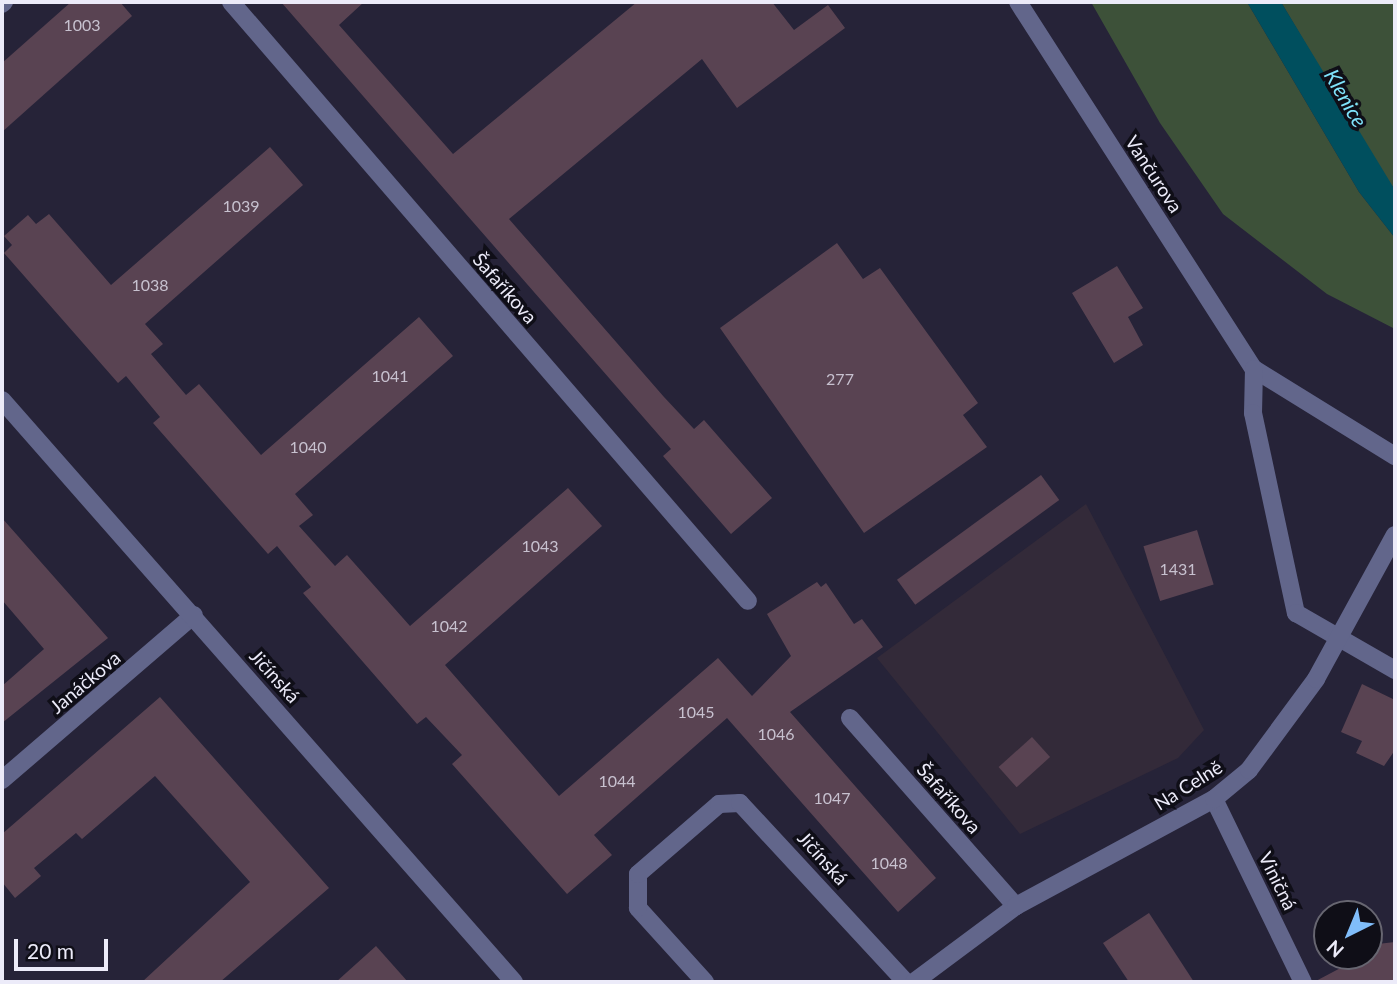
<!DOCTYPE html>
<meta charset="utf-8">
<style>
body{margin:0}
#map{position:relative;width:1397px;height:984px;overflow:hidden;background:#262338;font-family:Lato,sans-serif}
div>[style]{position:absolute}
.education>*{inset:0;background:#332a39}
.green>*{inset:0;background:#3d5139}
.water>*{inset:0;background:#004f5e}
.building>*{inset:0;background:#594352;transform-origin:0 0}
.minor>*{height:18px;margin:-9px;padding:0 9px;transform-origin:9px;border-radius:9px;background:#62668b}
.tertiary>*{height:18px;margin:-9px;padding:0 9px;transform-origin:9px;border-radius:9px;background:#62668b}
span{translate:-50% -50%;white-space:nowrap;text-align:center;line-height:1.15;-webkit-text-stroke:7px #0f0e17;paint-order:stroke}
.number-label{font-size:16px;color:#c7c1cf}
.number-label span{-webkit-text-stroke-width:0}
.street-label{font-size:19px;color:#ecebf9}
.water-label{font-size:21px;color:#7fe3fb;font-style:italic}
.frame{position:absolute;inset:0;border:4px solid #ecebf9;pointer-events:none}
.north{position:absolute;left:1313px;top:900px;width:70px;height:70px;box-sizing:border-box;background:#0f0e17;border:2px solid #676671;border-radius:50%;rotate:223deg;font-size:19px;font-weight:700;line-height:28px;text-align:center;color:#ecebf9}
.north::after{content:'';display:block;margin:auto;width:24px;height:32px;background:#80bdfa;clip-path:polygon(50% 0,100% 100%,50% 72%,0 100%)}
.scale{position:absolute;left:14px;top:939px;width:94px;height:32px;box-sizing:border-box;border:4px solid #ecebf9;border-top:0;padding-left:9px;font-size:21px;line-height:24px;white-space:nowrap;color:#ecebf9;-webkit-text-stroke:5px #0f0e17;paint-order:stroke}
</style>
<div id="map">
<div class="education">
<i style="clip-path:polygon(1086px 504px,1204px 730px,1178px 758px,1020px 834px,877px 658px)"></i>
</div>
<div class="green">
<i style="clip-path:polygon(1091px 2px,1247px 2px,1359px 192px,1395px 238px,1395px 329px,1327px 294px,1223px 214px,1160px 123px)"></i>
<i style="clip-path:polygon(1281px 2px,1395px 2px,1395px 190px,1381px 171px)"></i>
</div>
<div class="water">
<i style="clip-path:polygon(1247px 2px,1281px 2px,1395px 190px,1395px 238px,1359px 192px)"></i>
</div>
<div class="building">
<i style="clip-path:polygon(71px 2px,120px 2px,132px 16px,2px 132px,2px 63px)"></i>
<i style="clip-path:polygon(281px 2px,364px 2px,339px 25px,453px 154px,637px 2px,772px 2px,794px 30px,828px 5px,845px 28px,737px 108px,702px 59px,509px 219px,664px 397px,694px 429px,704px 420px,772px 498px,731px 534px,663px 456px,671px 449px)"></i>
<i style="clip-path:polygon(270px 147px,303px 185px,145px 324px,163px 344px,151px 354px,186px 395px,199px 384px,261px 455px,419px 317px,453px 356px,295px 494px,313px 515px,299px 526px,335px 566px,347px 555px,410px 626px,568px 488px,602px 526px,445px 665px,559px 796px,718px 658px,752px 696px,791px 656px,767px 614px,817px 582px,821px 587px,826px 583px,854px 624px,862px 619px,883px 647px,790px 712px,936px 878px,898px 912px,727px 718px,594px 835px,612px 855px,567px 894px,452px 764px,462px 755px,426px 717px,417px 724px,303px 593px,311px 587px,277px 546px,268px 554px,153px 423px,160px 417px,126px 376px,118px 383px,4px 253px,12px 245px,4px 236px,28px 215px,36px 224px,49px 214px,111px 285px)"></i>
<i style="clip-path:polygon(837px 243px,863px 279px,880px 268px,978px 403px,963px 415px,987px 447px,864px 533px,720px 328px)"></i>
<i style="clip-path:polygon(1117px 266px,1143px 308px,1128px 317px,1143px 345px,1114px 363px,1072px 293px)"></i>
<i style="left:1041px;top:475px;width:31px;height:178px;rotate:54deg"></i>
<i style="clip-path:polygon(2px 518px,108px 638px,2px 723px,2px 686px,44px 649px,2px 600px)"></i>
<i style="left:1197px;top:530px;width:57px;height:56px;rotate:73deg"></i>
<i style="clip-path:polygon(1362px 684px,1395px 700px,1395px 750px,1384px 766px,1356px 753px,1362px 741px,1341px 732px)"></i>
<i style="clip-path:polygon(160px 697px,329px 888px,220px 982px,142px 982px,250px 882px,155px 776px,82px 839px,76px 833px,34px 868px,41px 876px,15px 898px,2px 882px,2px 834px)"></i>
<i style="left:1032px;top:737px;width:27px;height:45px;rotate:48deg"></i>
<i style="clip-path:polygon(1149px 913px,1194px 982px,1129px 982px,1103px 943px)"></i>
<i style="clip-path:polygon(1395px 942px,1395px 982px,1314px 982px,1348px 964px,1344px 956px,1369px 956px,1369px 945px)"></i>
<i style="clip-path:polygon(376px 946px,408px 982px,336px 982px)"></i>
</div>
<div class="minor">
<i style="left:231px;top:2px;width:791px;rotate:49.2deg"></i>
<i style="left:1018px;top:2px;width:436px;rotate:57.3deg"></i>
<i style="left:1254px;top:369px;width:166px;rotate:31.7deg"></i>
<i style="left:2px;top:4px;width:3px;rotate:-45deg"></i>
<i style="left:1254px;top:369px;width:44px;rotate:91.3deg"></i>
<i style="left:1253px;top:413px;width:205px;rotate:77.9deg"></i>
<i style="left:1296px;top:613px;width:114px;rotate:29.9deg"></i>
<i style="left:850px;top:718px;width:251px;rotate:48.6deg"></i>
<i style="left:2px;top:780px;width:253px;rotate:-40.7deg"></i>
<i style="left:1214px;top:799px;width:203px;rotate:64.1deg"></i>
<i style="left:705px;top:982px;width:100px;rotate:-132.2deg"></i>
<i style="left:638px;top:908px;width:34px;rotate:-90deg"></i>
<i style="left:638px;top:874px;width:107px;rotate:-40.8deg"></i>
<i style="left:719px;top:804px;width:21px;rotate:-3deg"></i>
<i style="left:740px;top:803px;width:244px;rotate:47.2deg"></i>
</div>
<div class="tertiary">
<i style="left:2px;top:400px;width:775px;rotate:48.66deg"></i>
<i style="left:914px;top:982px;width:127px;rotate:-36.7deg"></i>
<i style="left:1016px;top:906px;width:225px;rotate:-28.4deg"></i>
<i style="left:1214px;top:799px;width:45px;rotate:-39.6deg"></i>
<i style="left:1249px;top:770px;width:113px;rotate:-53.6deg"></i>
<i style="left:1316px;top:679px;width:164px;rotate:-61.3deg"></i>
</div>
<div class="number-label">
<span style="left:82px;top:25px">1003</span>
<span style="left:241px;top:206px">1039</span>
<span style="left:150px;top:285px">1038</span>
<span style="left:390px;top:376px">1041</span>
<span style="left:840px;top:379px">277</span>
<span style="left:308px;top:447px">1040</span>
<span style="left:540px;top:546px">1043</span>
<span style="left:1178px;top:569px">1431</span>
<span style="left:449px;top:626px">1042</span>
<span style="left:696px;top:712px">1045</span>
<span style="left:776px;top:734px">1046</span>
<span style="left:617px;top:781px">1044</span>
<span style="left:832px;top:798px">1047</span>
<span style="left:889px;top:863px">1048</span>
</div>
<div class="street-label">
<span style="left:1154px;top:174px;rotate:57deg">Vančurova</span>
<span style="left:505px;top:288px;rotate:49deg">Šafaříkova</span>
<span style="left:275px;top:676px;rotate:48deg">Jičínská</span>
<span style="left:85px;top:682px;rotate:-40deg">Janáčkova</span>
<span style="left:1188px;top:785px;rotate:-32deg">Na Celně</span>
<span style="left:949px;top:798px;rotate:49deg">Šafaříkova</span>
<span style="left:823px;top:858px;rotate:48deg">Jičínská</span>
<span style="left:1278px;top:881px;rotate:64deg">Viničná</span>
</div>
<div class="water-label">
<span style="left:1346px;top:98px;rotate:60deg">Klenice</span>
</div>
<div class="frame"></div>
<div class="north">N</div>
<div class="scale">20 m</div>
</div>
